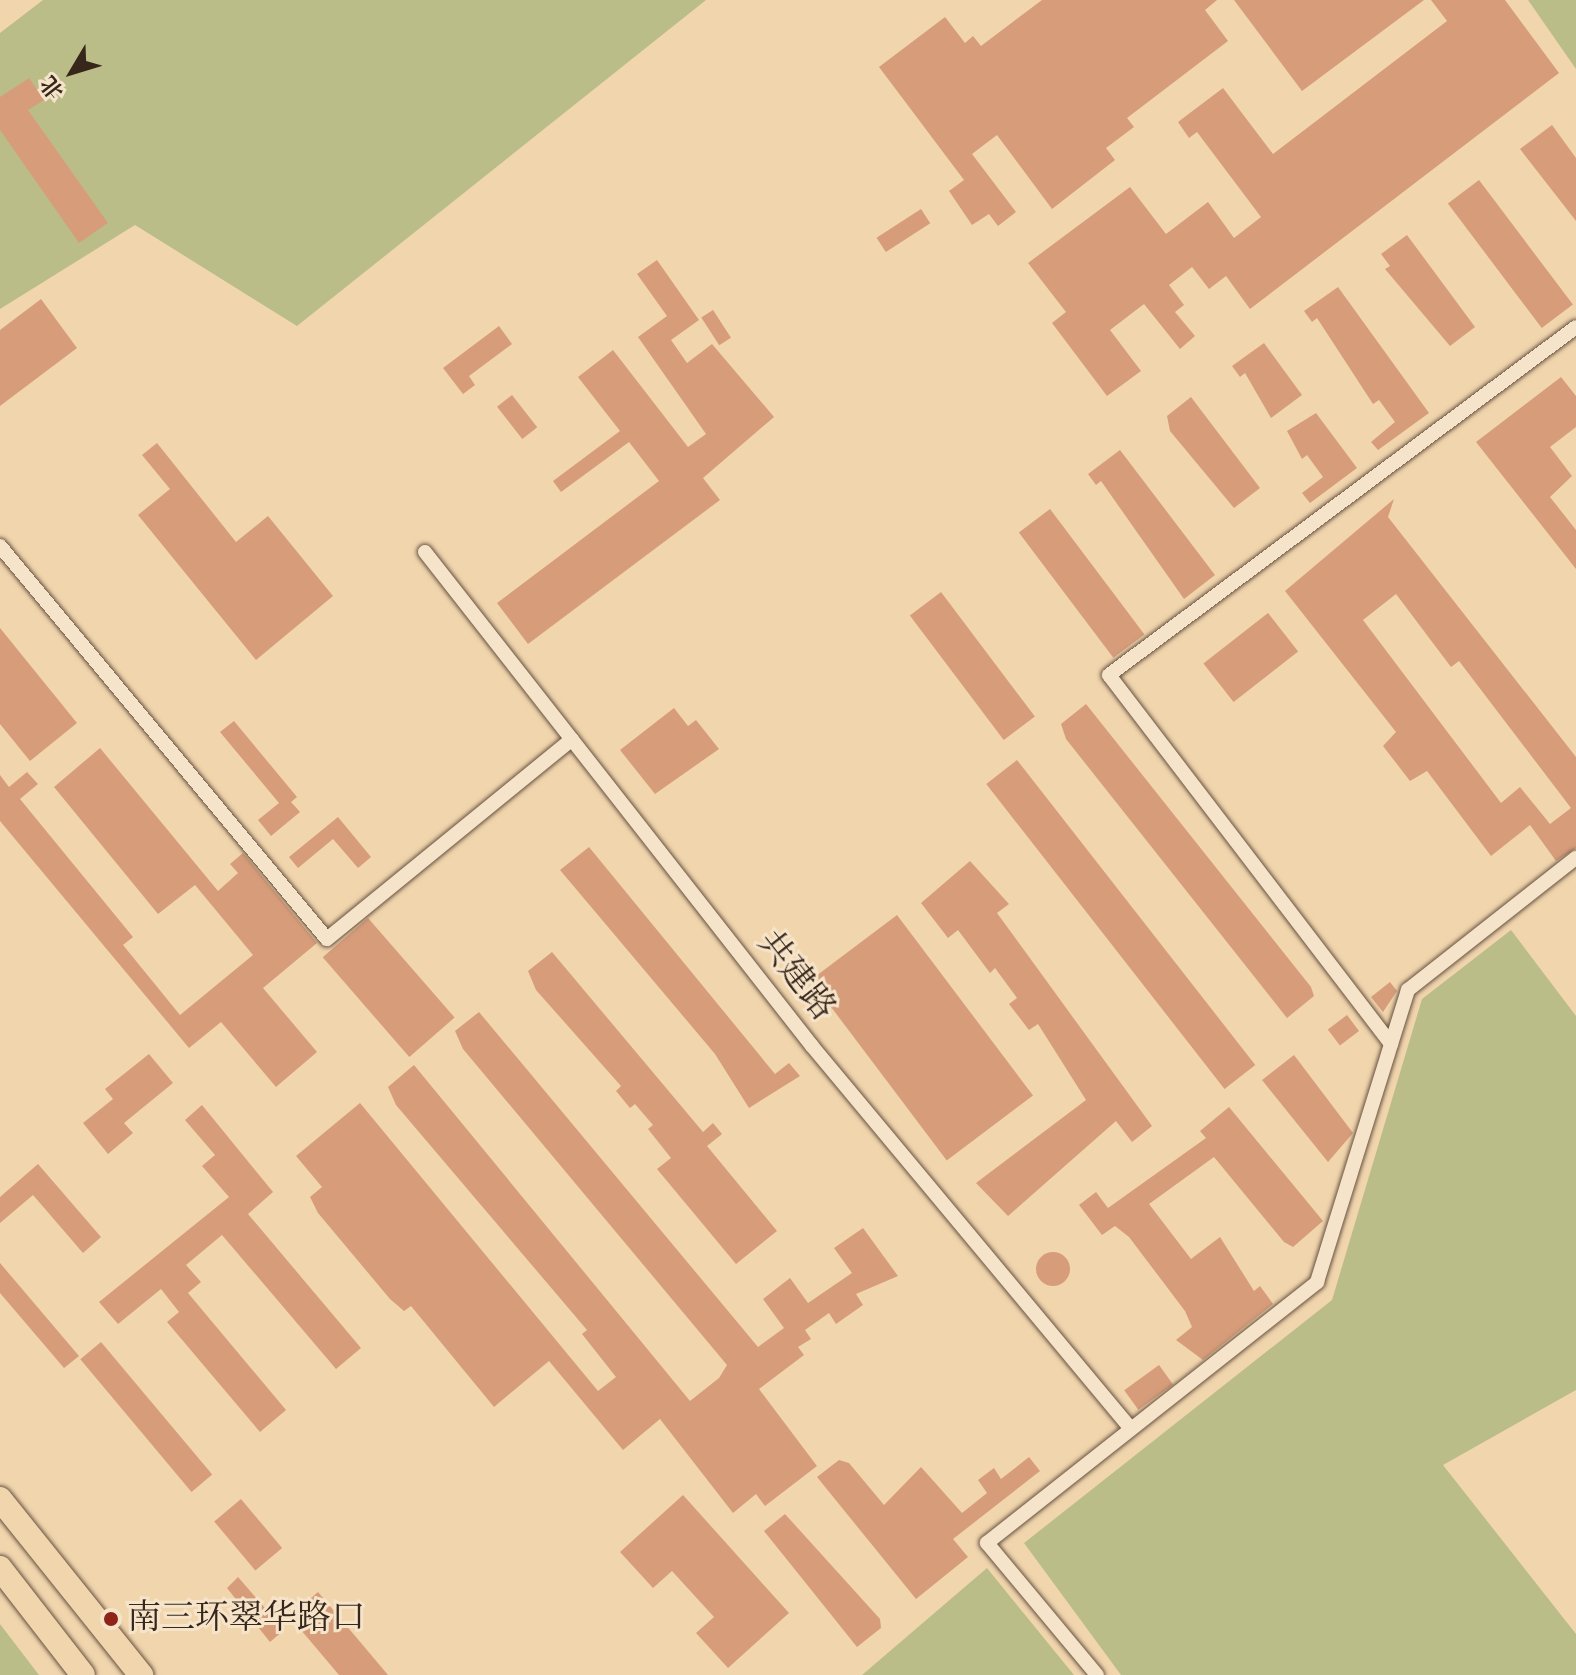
<!DOCTYPE html>
<meta charset="utf-8">
<style>
body{margin:0}
#map{position:relative;width:1576px;height:1675px;overflow:hidden;background:#f1d5ad;font-family:"IM FELL DW Pica","Noto Serif SC",serif}
div>[style]{position:absolute}
.green>*{inset:0;background:#bbbd89}
.building>*{inset:0;background:#d79d7a;transform-origin:0 0}
.round{border-radius:50%}
.roads{filter:drop-shadow(0 0 2px #665240) drop-shadow(0 0 2px #665240)}
.minor>*{height:14px;margin:-7px;padding:0 7px;transform-origin:7px;border-radius:7px;background:#f6e4ca}
.trunk>*{height:24px;margin:-12px;padding:0 12px;transform-origin:12px;border-radius:12px;background:#f1d5ad}
.dots>*{width:22px;height:22px;translate:-50% -50%;box-sizing:border-box;border:4px solid #f6e4ca;border-radius:50%}
span{translate:-50% -50%;white-space:nowrap;text-align:center;line-height:1.15;-webkit-text-stroke:6px #f6e4ca;paint-order:stroke}
.street-label{font-size:34px;color:#37271b}
.poi-label{font-size:34px;color:#37271b}
.left{translate:0 -50%;text-align:left}
.north{position:absolute;left:32px;top:32px;width:80px;height:80px;-webkit-text-stroke:6px #f6e4ca;paint-order:stroke;rotate:232deg;font-size:22px;font-weight:700;line-height:32px;text-align:center;color:#37271b}
.north::after{content:'';display:block;margin:auto;width:28px;height:36px;background:#37271b;clip-path:polygon(50% 0,100% 100%,50% 72%,0 100%)}
</style>
<div id="map">
<div class="green">
<i style="clip-path:polygon(43px 0,706px 0,297px 326px,135px 225px,0 309px,0 33px)"></i>
<i style="clip-path:polygon(1528px 0,1576px 0,1576px 69px)"></i>
<i style="clip-path:polygon(1511px 930px,1576px 1016px,1576px 1390px,1443px 1465px,1576px 1634px,1576px 1675px,1121px 1675px,1024px 1543px,1332px 1300px,1422px 999px)"></i>
<i style="clip-path:polygon(987px 1568px,1074px 1675px,862px 1675px)"></i>
<i style="clip-path:polygon(0 1624px,39px 1675px,0 1675px)"></i>
</div>
<div class="building">
<i style="clip-path:polygon(1042px 0,1217px 0,1205px 10px,1228px 41px,1127px 118px,1134px 127px,1106px 148px,1115px 160px,1052px 209px,997px 135px,972px 154px,1016px 212px,998px 226px,989px 214px,972px 225px,949px 191px,964px 180px,879px 67px,945px 17px,965px 43px,973px 36px,981px 46px)"></i>
<i style="clip-path:polygon(1234px 0,1424px 0,1302px 91px)"></i>
<i style="clip-path:polygon(1431px 0,1505px 0,1559px 73px,1250px 309px,1226px 276px,1209px 289px,1192px 267px,1169px 285px,1184px 305px,1175px 312px,1195px 336px,1180px 349px,1144px 304px,1110px 330px,1141px 371px,1107px 396px,1052px 323px,1066px 312px,1028px 263px,1130px 187px,1166px 234px,1208px 202px,1234px 238px,1261px 217px,1197px 132px,1189px 138px,1178px 122px,1223px 88px,1273px 154px,1447px 21px)"></i>
<i style="clip-path:polygon(29px 78px,44px 100px,28px 110px,108px 223px,79px 243px,0 130px,0 97px)"></i>
<i style="clip-path:polygon(1552px 125px,1576px 158px,1576px 221px,1520px 149px)"></i>
<i style="left:1479px;top:180px;width:156px;height:39px;rotate:53deg"></i>
<i style="left:921px;top:209px;width:17px;height:53px;rotate:57deg"></i>
<i style="clip-path:polygon(1407px 235px,1475px 327px,1450px 346px,1385px 269px,1390px 266px,1381px 254px)"></i>
<i style="clip-path:polygon(657px 260px,699px 320px,671px 340px,687px 363px,712px 344px,774px 417px,703px 478px,720px 500px,528px 644px,497px 603px,659px 481px,629px 442px,561px 492px,553px 481px,620px 431px,578px 377px,613px 350px,688px 447px,706px 434px,638px 337px,667px 316px,637px 274px)"></i>
<i style="clip-path:polygon(1338px 287px,1429px 413px,1378px 450px,1371px 442px,1395px 422px,1379px 400px,1373px 404px,1317px 318px,1312px 322px,1304px 311px)"></i>
<i style="clip-path:polygon(41px 299px,77px 348px,0 406px,0 330px)"></i>
<i style="left:713px;top:310px;width:33px;height:14px;rotate:57deg"></i>
<i style="clip-path:polygon(499px 326px,512px 344px,469px 376px,475px 385px,463px 394px,443px 368px)"></i>
<i style="clip-path:polygon(1264px 343px,1302px 395px,1271px 418px,1245px 373px,1240px 377px,1232px 366px)"></i>
<i style="clip-path:polygon(1561px 377px,1576px 396px,1576px 427px,1550px 447px,1572px 476px,1550px 497px,1576px 530px,1576px 569px,1476px 442px)"></i>
<i style="left:512px;top:395px;width:41px;height:19px;rotate:52deg"></i>
<i style="clip-path:polygon(1191px 397px,1260px 488px,1234px 508px,1170px 431px,1167px 416px)"></i>
<i style="clip-path:polygon(1316px 413px,1357px 468px,1310px 503px,1302px 493px,1323px 477px,1307px 455px,1302px 459px,1287px 431px)"></i>
<i style="clip-path:polygon(157px 443px,236px 542px,268px 516px,333px 596px,256px 660px,138px 515px,170px 489px,142px 455px)"></i>
<i style="clip-path:polygon(1120px 450px,1215px 575px,1184px 599px,1101px 481px,1096px 485px,1088px 474px)"></i>
<i style="clip-path:polygon(evenodd,1394px 499px,1388px 517px,1576px 757px,1576px 848px,1556px 861px,1530px 825px,1491px 856px,1427px 771px,1410px 781px,1383px 746px,1396px 732px,1285px 591px,1394px 499px,1396px 594px,1451px 667px,1459px 661px,1571px 808px,1550px 824px,1520px 787px,1501px 803px,1363px 620px,1396px 594px)"></i>
<i style="left:1050px;top:509px;width:157px;height:39px;rotate:53deg"></i>
<i style="left:941px;top:592px;width:156px;height:39px;rotate:53deg"></i>
<i style="left:1268px;top:613px;width:49px;height:82px;rotate:52deg"></i>
<i style="clip-path:polygon(0 628px,77px 723px,30px 761px,0 724px)"></i>
<i style="clip-path:polygon(1086px 704px,1311px 987px,1314px 996px,1287px 1018px,1066px 739px,1061px 724px)"></i>
<i style="clip-path:polygon(674px 708px,688px 726px,696px 720px,719px 749px,655px 794px,620px 750px)"></i>
<i style="clip-path:polygon(234px 721px,297px 797px,291px 802px,300px 812px,271px 836px,258px 820px,279px 803px,220px 732px)"></i>
<i style="clip-path:polygon(100px 748px,218px 891px,238px 873px,230px 864px,243px 853px,317px 943px,263px 988px,317px 1052px,276px 1087px,221px 1022px,189px 1048px,0 821px,0 775px,9px 787px,27px 772px,38px 784px,20px 799px,133px 937px,123px 945px,180px 1015px,253px 955px,195px 885px,158px 914px,54px 787px)"></i>
<i style="left:1017px;top:760px;width:387px;height:39px;rotate:52deg"></i>
<i style="clip-path:polygon(338px 817px,371px 857px,358px 868px,333px 839px,298px 868px,289px 857px)"></i>
<i style="clip-path:polygon(589px 847px,775px 1074px,789px 1063px,800px 1076px,749px 1108px,715px 1054px,560px 870px)"></i>
<i style="clip-path:polygon(970px 861px,1009px 904px,997px 913px,1152px 1126px,1132px 1142px,1116px 1121px,1008px 1216px,976px 1183px,1086px 1100px,1038px 1024px,1029px 1030px,1009px 1004px,1017px 998px,995px 968px,990px 973px,958px 930px,948px 938px,921px 903px)"></i>
<i style="left:897px;top:915px;width:226px;height:108px;rotate:53deg"></i>
<i style="left:368px;top:918px;width:132px;height:60px;rotate:49deg"></i>
<i style="clip-path:polygon(552px 952px,703px 1132px,713px 1123px,722px 1134px,707px 1146px,777px 1231px,736px 1264px,657px 1169px,671px 1158px,648px 1129px,653px 1125px,635px 1104px,630px 1108px,616px 1091px,621px 1086px,536px 990px,528px 971px)"></i>
<i style="clip-path:polygon(1390px 982px,1397px 991px,1383px 1012px,1371px 997px)"></i>
<i style="clip-path:polygon(479px 1012px,758px 1347px,784px 1328px,763px 1299px,790px 1278px,808px 1303px,852px 1273px,834px 1248px,863px 1228px,898px 1276px,856px 1294px,863px 1305px,836px 1324px,829px 1313px,805px 1330px,811px 1339px,798px 1347px,804px 1355px,759px 1389px,817px 1466px,765px 1506px,756px 1494px,733px 1513px,660px 1419px,623px 1450px,549px 1361px,494px 1407px,411px 1306px,404px 1311px,390px 1299px,318px 1213px,310px 1197px,322px 1187px,296px 1156px,360px 1103px,598px 1391px,616px 1377px,582px 1334px,587px 1330px,396px 1105px,388px 1087px,414px 1065px,690px 1401px,719px 1378px,727px 1365px,463px 1049px,455px 1031px)"></i>
<i style="left:1347px;top:1015px;width:20px;height:24px;rotate:53deg"></i>
<i style="clip-path:polygon(149px 1054px,173px 1083px,124px 1123px,133px 1133px,108px 1154px,83px 1123px,113px 1099px,105px 1089px)"></i>
<i style="clip-path:polygon(1294px 1055px,1353px 1133px,1328px 1162px,1262px 1080px)"></i>
<i style="clip-path:polygon(202px 1105px,273px 1192px,248px 1214px,361px 1348px,336px 1369px,222px 1235px,186px 1265px,201px 1282px,188px 1293px,286px 1410px,260px 1432px,167px 1322px,179px 1312px,161px 1289px,118px 1324px,99px 1302px,229px 1197px,202px 1166px,215px 1155px,185px 1120px)"></i>
<i style="clip-path:polygon(1229px 1107px,1323px 1221px,1293px 1247px,1284px 1242px,1214px 1157px,1149px 1204px,1191px 1259px,1220px 1237px,1254px 1291px,1260px 1286px,1273px 1304px,1203px 1360px,1176px 1340px,1192px 1327px,1185px 1311px,1129px 1237px,1115px 1226px,1102px 1235px,1079px 1205px,1096px 1192px,1108px 1208px,1206px 1138px,1200px 1131px)"></i>
<i style="clip-path:polygon(38px 1164px,101px 1237px,83px 1253px,33px 1195px,0 1223px,0 1197px)"></i>
<i class="round" style="left:1036px;top:1252px;width:34px;height:34px"></i>
<i style="clip-path:polygon(0 1263px,79px 1356px,64px 1368px,0 1293px)"></i>
<i style="left:101px;top:1342px;width:173px;height:27px;rotate:50deg"></i>
<i style="left:1159px;top:1365px;width:24px;height:43px;rotate:54deg"></i>
<i style="clip-path:polygon(1029px 1457px,1040px 1471px,953px 1539px,968px 1557px,916px 1599px,817px 1477px,839px 1460px,849px 1463px,884px 1505px,921px 1467px,962px 1513px,987px 1493px,978px 1480px,994px 1468px,1001px 1479px)"></i>
<i style="clip-path:polygon(683px 1495px,789px 1613px,728px 1668px,696px 1633px,714px 1617px,672px 1571px,653px 1588px,620px 1552px)"></i>
<i style="left:241px;top:1499px;width:64px;height:35px;rotate:50deg"></i>
<i style="clip-path:polygon(785px 1514px,880px 1619px,881px 1628px,857px 1647px,764px 1531px)"></i>
<i style="clip-path:polygon(238px 1577px,284px 1630px,270px 1642px,227px 1588px)"></i>
<i style="clip-path:polygon(318px 1592px,388px 1675px,339px 1675px,290px 1617px)"></i>
</div>
<div class="roads">
<div class="minor">
<i style="left:0;top:546px;width:511px;rotate:50.24deg"></i>
<i style="left:327px;top:939px;width:316px;rotate:-39.2deg"></i>
<i style="left:425px;top:552px;width:628px;rotate:51.92deg"></i>
<i style="left:812px;top:1046px;width:498px;rotate:50.2deg"></i>
<i style="left:1391px;top:1044px;width:464px;rotate:-127.4deg"></i>
<i style="left:1109px;top:675px;width:582px;rotate:-36.69deg"></i>
<i style="left:1097px;top:1675px;width:172px;rotate:-129.8deg"></i>
<i style="left:987px;top:1543px;width:421px;rotate:-38.3deg"></i>
<i style="left:1317px;top:1282px;width:306px;rotate:-72.7deg"></i>
<i style="left:1408px;top:990px;width:214px;rotate:-38.2deg"></i>
</div>
<div class="trunk">
<i style="left:0;top:1499px;width:226px;rotate:51.3deg"></i>
<i style="left:0;top:1568px;width:135px;rotate:52.2deg"></i>
</div>
</div>
<div class="dots">
<i style="left:111px;top:1619px;background:#8f2418"></i>
</div>
<div class="street-label">
<span style="left:796px;top:976px;rotate:52deg">共建路</span>
</div>
<div class="poi-label">
<span class="left" style="left:127px;top:1619px">南三环翠华路口</span>
</div>
<div class="north">北</div>
</div>
